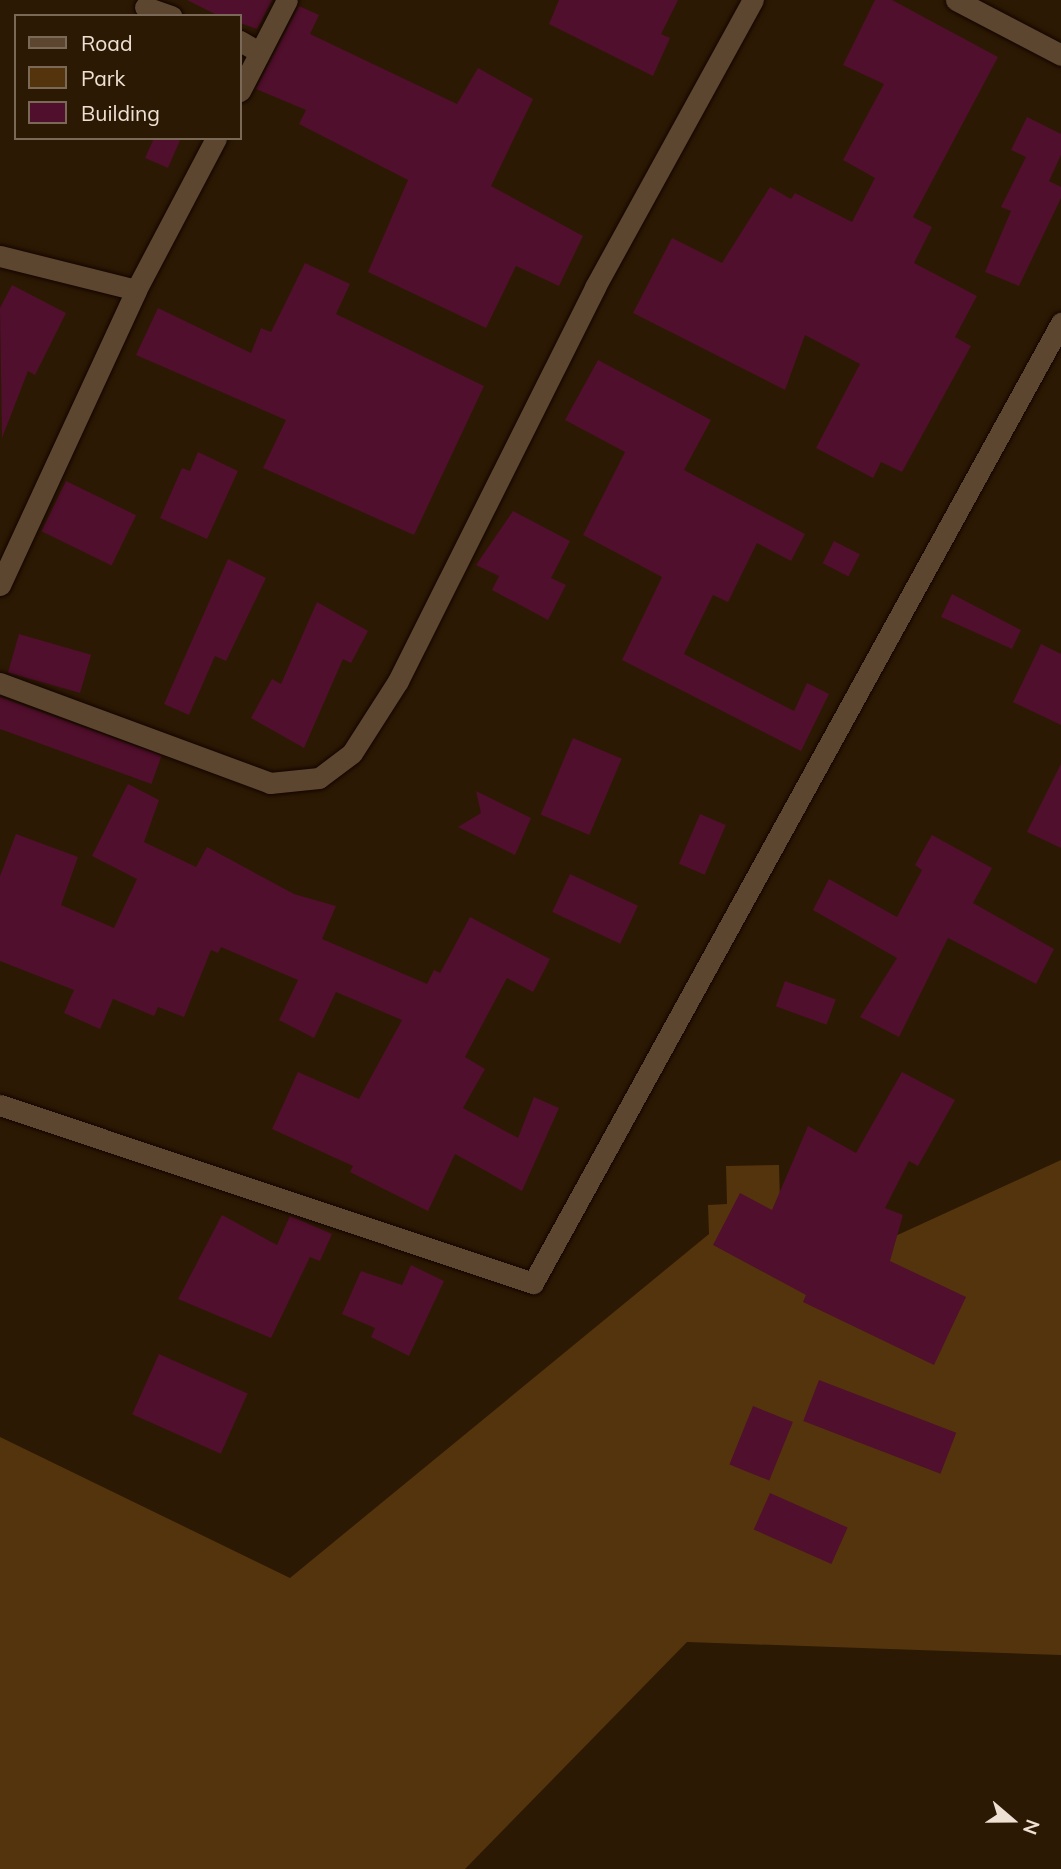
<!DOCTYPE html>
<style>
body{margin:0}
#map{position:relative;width:1061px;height:1869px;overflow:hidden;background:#2c1903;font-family:Mulish,sans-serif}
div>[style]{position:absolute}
.green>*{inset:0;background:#54340c}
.building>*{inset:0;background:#500f2c;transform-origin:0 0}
.roads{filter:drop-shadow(0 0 2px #140400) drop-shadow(0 0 2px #140400)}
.minor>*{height:21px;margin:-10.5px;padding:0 10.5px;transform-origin:10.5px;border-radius:10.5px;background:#5c4630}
span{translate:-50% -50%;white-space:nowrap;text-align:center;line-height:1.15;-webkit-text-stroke:7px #2c1903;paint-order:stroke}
.legend{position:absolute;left:14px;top:14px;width:228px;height:126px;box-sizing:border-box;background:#2c1903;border:2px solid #7a6957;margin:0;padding:9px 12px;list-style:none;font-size:21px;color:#eee1d4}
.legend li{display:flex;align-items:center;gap:14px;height:35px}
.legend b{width:35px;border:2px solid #7a6957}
.north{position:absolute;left:977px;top:1785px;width:70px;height:70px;-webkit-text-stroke:5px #2c1903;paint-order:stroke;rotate:110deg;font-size:19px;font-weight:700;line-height:28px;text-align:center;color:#eee1d4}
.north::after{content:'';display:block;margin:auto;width:24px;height:32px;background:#eee1d4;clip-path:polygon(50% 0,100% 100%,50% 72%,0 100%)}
</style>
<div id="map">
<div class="green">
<i style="clip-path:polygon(1061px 1160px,1061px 1655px,687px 1642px,465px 1869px,0 1869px,0 1437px,290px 1578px,709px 1234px,708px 1205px,727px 1204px,726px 1166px,779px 1165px,780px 1203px,891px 1238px)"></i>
</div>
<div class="building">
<i style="clip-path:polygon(187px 0,272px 0,257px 29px,240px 23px,240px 16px,219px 16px)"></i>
<i style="clip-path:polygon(559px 0,678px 0,661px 34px,670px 38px,653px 76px,549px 24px)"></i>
<i style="clip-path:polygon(875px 0,892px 0,998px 57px,913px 217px,932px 227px,914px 263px,977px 296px,955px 337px,971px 346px,902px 472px,881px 462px,873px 478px,816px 448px,860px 364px,805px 335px,785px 390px,633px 313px,672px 238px,722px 263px,770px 187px,791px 199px,795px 193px,852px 222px,875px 178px,843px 160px,884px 84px,843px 65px)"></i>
<i style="clip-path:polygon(299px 6px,319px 15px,310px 34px,457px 104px,478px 68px,533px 99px,491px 186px,583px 236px,559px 286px,516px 266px,486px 328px,368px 272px,408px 180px,299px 124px,306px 110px,256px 89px)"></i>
<i style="clip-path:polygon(1027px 117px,1061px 134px,1061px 155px,1049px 181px,1061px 187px,1061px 198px,1019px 286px,985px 272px,1011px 211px,1001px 207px,1026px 157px,1011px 150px)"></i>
<i style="clip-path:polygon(154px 138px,181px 138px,168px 168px,145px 158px)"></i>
<i style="clip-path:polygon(305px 263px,350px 284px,336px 314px,484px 386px,414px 535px,263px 468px,286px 420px,136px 355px,158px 308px,251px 353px,261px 328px,271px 332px)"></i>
<i style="clip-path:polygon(12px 285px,66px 313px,35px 375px,28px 371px,2px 438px,0 308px)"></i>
<i style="clip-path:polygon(598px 360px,711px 420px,684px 470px,805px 534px,791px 561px,757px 543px,728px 602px,713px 595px,684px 654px,794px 711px,807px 683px,829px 694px,801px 751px,622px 660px,662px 577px,583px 535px,625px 452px,565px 420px)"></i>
<i style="clip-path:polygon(198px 452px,238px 471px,207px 539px,160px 518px,182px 468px,190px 471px)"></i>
<i style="left:66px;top:481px;width:78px;height:56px;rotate:26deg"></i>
<i style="clip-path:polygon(513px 511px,570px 541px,551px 578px,566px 585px,548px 620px,492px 590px,499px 576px,476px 565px)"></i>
<i style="left:834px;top:541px;width:29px;height:25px;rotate:27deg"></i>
<i style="clip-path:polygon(228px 559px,266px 578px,226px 661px,215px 656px,189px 715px,164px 704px)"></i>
<i style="clip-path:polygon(952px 594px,1021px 630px,1012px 649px,941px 617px)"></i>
<i style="clip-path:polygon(317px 602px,368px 631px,351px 663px,343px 659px,304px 748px,251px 718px,272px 679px,281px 684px)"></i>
<i style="left:19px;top:634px;width:75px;height:40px;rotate:16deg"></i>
<i style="clip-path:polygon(1041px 644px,1061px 654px,1061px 725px,1013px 702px)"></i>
<i style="left:0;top:697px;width:172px;height:30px;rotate:20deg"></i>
<i style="left:573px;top:738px;width:53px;height:83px;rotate:23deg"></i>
<i style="clip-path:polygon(1061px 764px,1061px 848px,1027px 832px)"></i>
<i style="clip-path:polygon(128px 784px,159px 800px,144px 842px,196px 867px,207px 847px,294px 894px,336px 906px,322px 939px,427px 984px,434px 970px,440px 973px,470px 917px,550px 959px,533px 992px,507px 978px,465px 1057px,485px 1069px,463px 1108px,518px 1138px,534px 1097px,559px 1108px,522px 1191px,455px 1154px,428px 1211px,350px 1172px,353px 1166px,272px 1129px,298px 1072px,359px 1099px,402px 1020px,336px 992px,314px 1038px,279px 1020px,298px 980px,221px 947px,218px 953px,211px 950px,184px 1017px,158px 1007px,154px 1016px,113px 999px,100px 1029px,64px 1013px,74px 990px,0 961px,0 876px,16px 834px,78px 857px,61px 905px,114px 928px,137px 879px,92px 856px)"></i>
<i style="clip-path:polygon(476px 791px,531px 818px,515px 855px,458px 827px,481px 813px)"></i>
<i style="left:700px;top:814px;width:28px;height:54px;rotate:23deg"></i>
<i style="clip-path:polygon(932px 835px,992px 868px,973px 903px,1054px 949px,1036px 984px,948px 938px,899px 1037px,860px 1017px,897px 958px,813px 910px,829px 879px,897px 917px,922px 870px,915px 865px)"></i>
<i style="left:570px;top:874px;width:75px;height:42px;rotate:25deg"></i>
<i style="left:785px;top:981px;width:54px;height:27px;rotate:20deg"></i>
<i style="clip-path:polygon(902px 1072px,955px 1100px,918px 1166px,909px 1161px,885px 1208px,903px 1215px,890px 1261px,966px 1297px,934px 1365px,803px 1302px,806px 1295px,713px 1245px,740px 1193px,772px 1210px,808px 1126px,856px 1153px)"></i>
<i style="clip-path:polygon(222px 1215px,277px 1245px,290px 1216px,332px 1234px,320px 1261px,310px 1257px,271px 1338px,178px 1299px)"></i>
<i style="clip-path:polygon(411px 1265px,444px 1281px,409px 1356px,371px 1337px,375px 1328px,342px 1314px,361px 1271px,402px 1285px)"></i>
<i style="left:159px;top:1354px;width:97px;height:66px;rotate:24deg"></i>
<i style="left:819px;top:1380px;width:147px;height:44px;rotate:21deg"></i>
<i style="left:753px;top:1406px;width:43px;height:63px;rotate:22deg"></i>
<i style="left:770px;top:1493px;width:85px;height:40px;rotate:24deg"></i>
</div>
<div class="roads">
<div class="minor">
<i style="left:956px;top:0;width:119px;rotate:27.6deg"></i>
<i style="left:145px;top:7px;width:28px;rotate:19deg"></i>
<i style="left:240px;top:41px;width:22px;rotate:30deg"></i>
<i style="left:240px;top:91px;width:102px;rotate:-62.7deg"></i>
<i style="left:0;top:256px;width:140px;rotate:14deg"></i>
<i style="left:0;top:585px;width:325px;rotate:-65.2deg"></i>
<i style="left:136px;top:290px;width:172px;rotate:-62.2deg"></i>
<i style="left:0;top:683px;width:288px;rotate:20.3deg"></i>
<i style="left:270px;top:783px;width:49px;rotate:-5.8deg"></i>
<i style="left:319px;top:778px;width:41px;rotate:-37.1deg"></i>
<i style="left:352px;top:753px;width:85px;rotate:-57.4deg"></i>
<i style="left:398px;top:681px;width:441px;rotate:-63.4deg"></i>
<i style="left:595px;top:287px;width:328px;rotate:-61.2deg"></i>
<i style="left:0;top:1105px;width:562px;rotate:18.47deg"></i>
<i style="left:533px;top:1283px;width:1096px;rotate:-61.19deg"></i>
</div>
</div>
<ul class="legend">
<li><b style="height:9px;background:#5c4630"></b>Road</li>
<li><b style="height:19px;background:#54340c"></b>Park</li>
<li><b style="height:19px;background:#500f2c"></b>Building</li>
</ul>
<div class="north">N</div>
</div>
